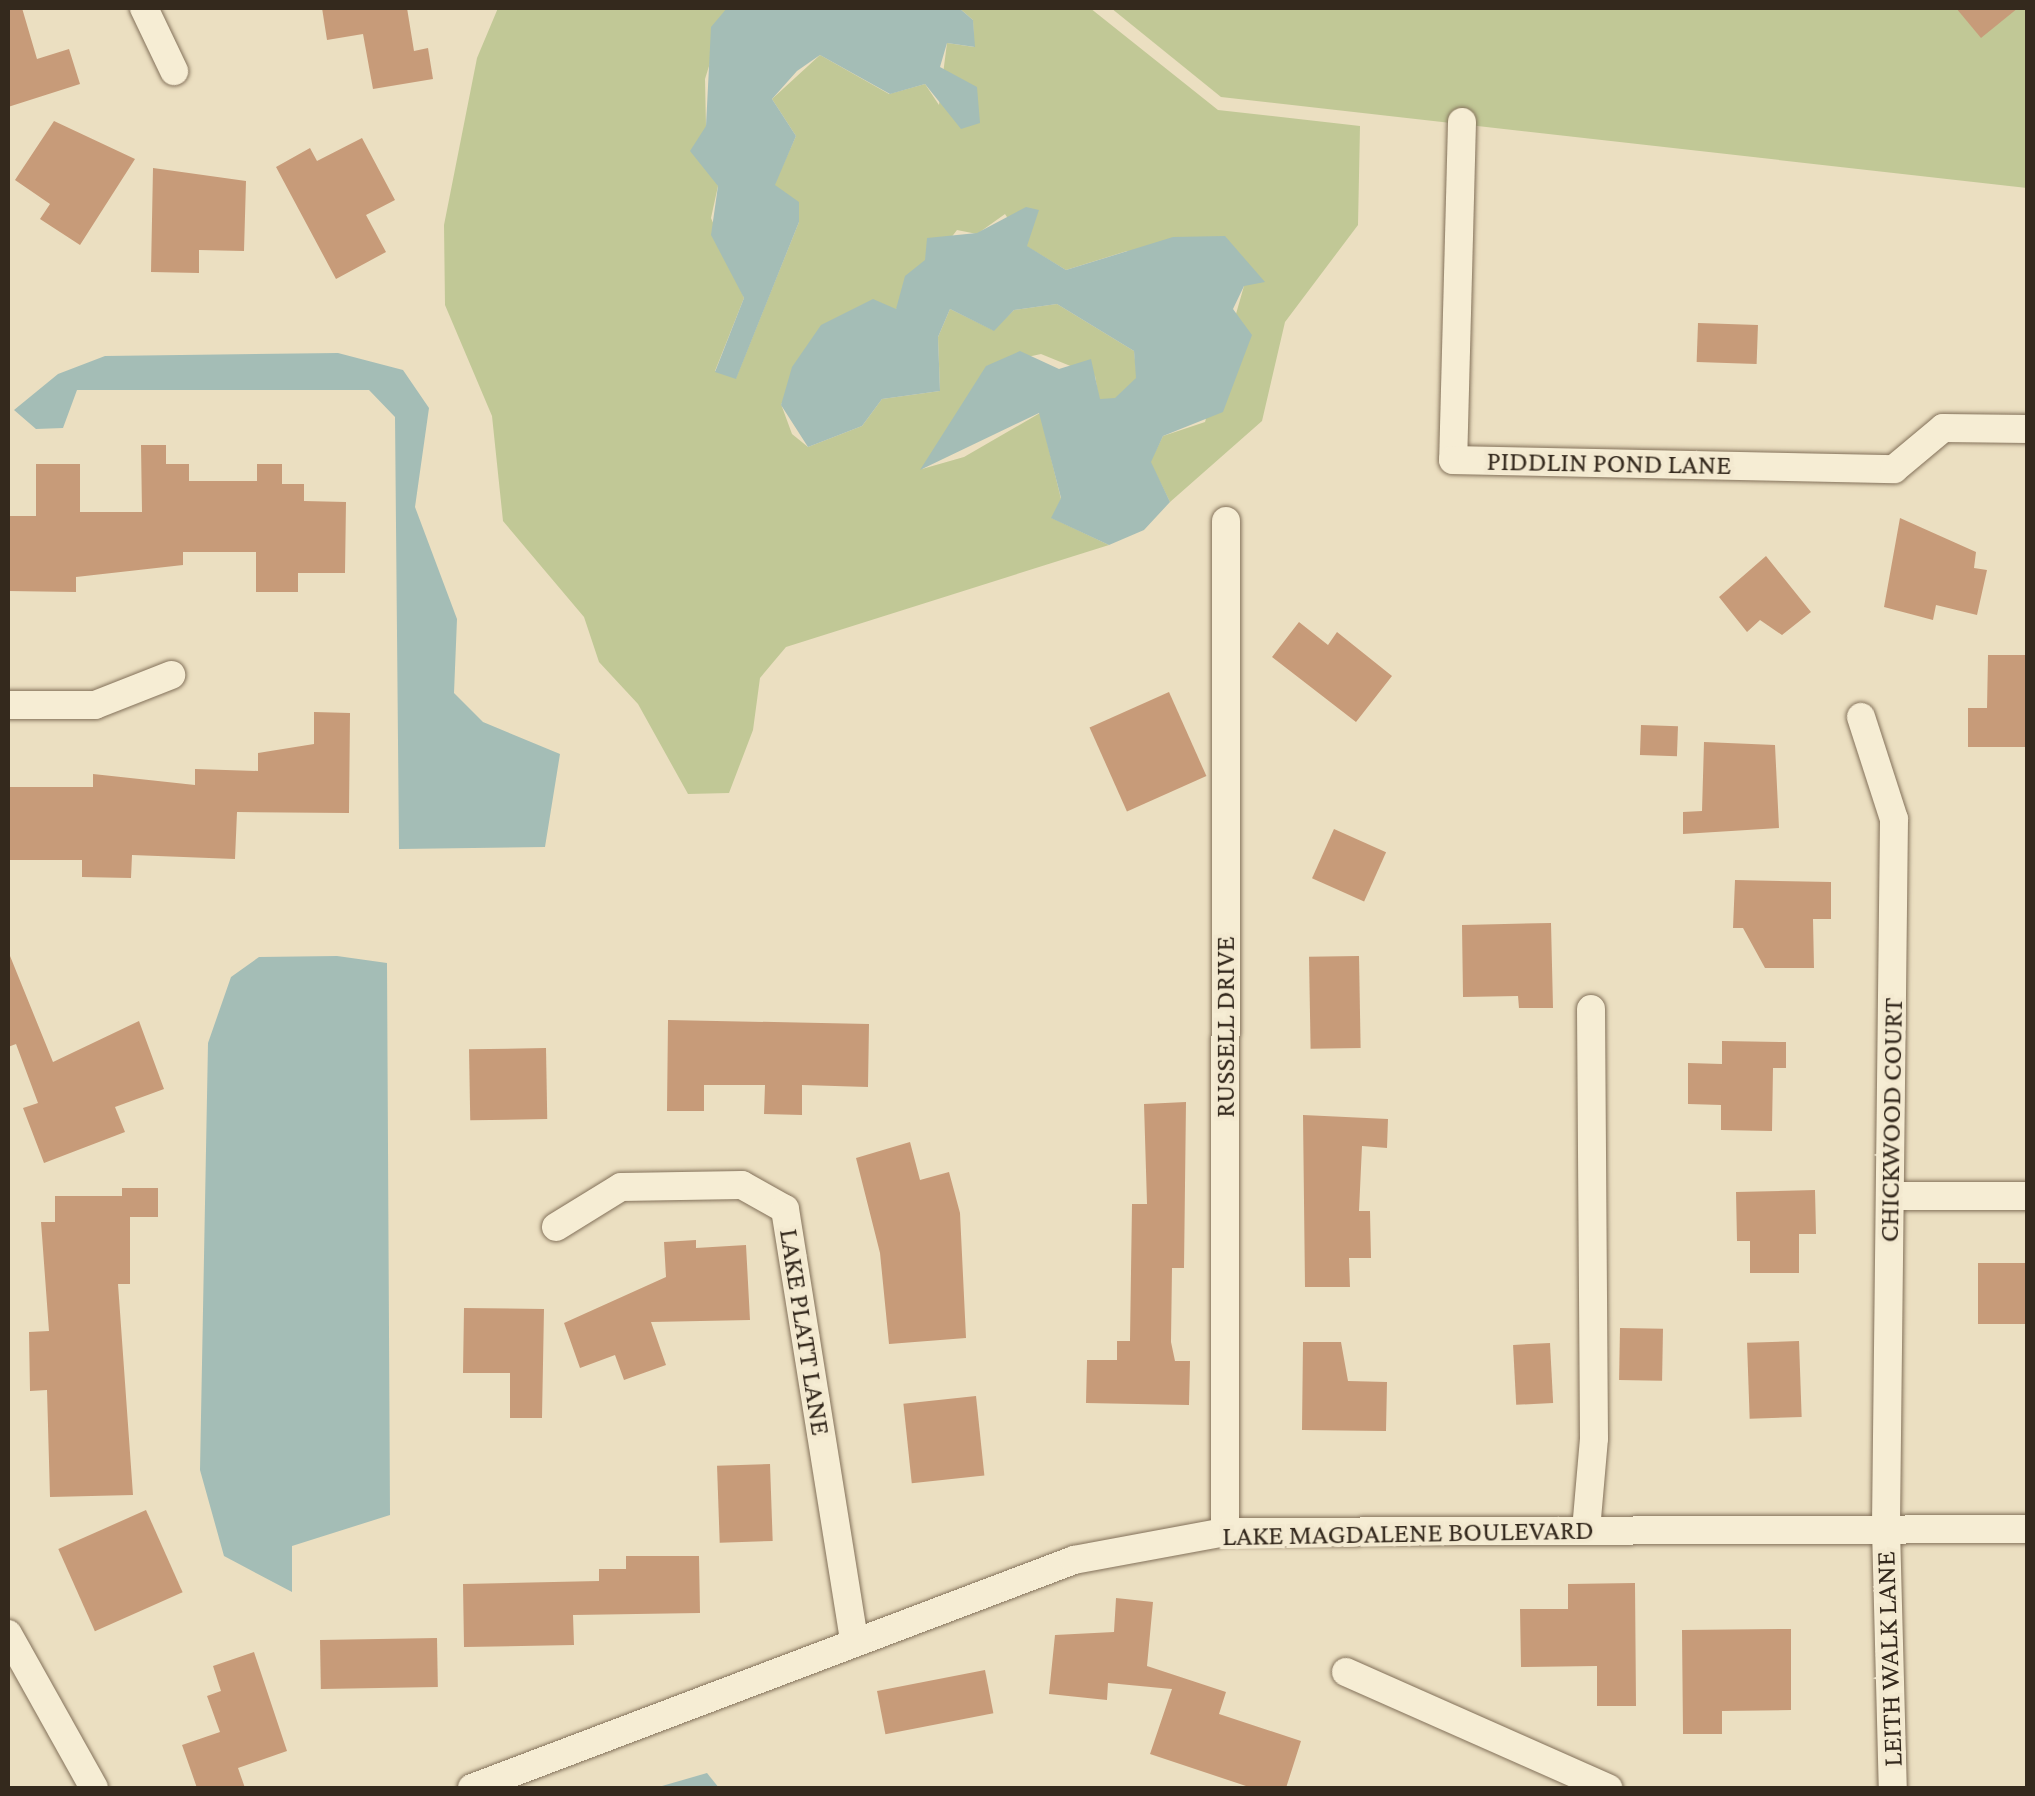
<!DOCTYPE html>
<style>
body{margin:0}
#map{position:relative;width:2035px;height:1796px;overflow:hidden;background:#ebdfc1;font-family:"Crimson Pro",serif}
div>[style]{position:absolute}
.green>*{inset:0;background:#c1c896}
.water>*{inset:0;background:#a4bdb6}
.building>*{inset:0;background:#c79b79;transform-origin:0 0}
.roads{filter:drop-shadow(0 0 2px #83715a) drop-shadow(0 0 2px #83715a)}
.minor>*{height:28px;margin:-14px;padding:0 14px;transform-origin:14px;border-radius:14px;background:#f6edd4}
span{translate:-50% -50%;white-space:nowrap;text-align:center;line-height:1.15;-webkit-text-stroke:8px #f3e9d0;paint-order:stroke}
.street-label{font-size:28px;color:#34291d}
.frame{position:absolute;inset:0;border:10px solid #34291d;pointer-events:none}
</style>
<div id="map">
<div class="green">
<i style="clip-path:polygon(498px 8px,727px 8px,705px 79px,706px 126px,718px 186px,711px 218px,744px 298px,715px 371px,736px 378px,799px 222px,774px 185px,796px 136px,772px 99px,820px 55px,889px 94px,925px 84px,939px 105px,947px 43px,974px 47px,973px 20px,959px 8px,1090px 8px,1218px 110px,1360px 126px,1358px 225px,1285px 322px,1262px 421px,1170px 502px,1150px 462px,1163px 436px,1205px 422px,1244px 286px,1127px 251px,1066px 270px,1026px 246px,1005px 214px,977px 234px,957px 230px,896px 309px,781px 404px,792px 434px,808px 447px,862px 426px,882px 399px,940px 391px,938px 337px,950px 309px,993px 330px,1014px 310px,1057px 304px,1134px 351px,1137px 378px,1115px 399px,1099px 399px,1095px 376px,1041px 354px,987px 366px,922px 469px,964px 457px,1040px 413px,1061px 499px,1052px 518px,1109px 545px,786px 647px,760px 678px,753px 730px,729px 793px,688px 794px,638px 704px,599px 662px,584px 617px,503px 521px,492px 416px,445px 305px,444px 225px,477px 58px)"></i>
<i style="clip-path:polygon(1111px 8px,2027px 8px,2027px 188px,1221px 97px)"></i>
</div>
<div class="water">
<i style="clip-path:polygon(727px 8px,959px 8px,973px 20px,975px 47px,947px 43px,940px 67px,977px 87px,980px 123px,961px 129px,925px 84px,890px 94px,820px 55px,797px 71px,772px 99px,796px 136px,775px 185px,799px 202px,799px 222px,736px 379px,715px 372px,744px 298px,711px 235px,718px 186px,690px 151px,706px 126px,711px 27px)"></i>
<i style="clip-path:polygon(1026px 207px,1039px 210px,1027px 246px,1066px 270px,1173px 237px,1225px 236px,1265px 282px,1244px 286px,1233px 309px,1252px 335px,1223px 412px,1163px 436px,1151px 462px,1170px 502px,1144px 530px,1109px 545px,1051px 518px,1061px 498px,1039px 413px,920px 470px,986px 366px,1020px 351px,1059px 369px,1091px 359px,1100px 399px,1115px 398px,1136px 378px,1134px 351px,1057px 304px,1014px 310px,994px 331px,950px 309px,938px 337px,940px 391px,882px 399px,862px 426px,808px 447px,781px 405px,792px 367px,821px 325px,873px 299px,896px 309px,905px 276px,925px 260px,927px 238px,977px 233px)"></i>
<i style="clip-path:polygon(338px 353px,403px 370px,429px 408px,415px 507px,457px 619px,454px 693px,483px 722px,560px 754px,545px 847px,399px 849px,395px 417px,369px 390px,77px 390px,63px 428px,36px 429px,14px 410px,58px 374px,105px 356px)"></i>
<i style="clip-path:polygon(337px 956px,387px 963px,390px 1515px,292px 1546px,292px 1592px,224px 1556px,200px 1470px,208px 1043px,231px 977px,259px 957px)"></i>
<i style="clip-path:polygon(707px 1773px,719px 1788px,660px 1788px,662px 1786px)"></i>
</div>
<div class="building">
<i style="clip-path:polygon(8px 8px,22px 8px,37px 59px,69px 49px,80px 84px,8px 107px)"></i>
<i style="clip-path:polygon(322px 8px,407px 8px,414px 51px,428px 48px,433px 79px,373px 89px,363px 34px,327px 40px)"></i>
<i style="clip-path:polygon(1956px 8px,2018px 8px,1981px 38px)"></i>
<i style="clip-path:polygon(54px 121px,135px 159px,80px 245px,40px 219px,50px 204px,15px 180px)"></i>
<i style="clip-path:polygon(362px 138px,395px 200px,366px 215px,386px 252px,336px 279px,276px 167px,310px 148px,317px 161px)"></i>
<i style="clip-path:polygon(153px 168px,246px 181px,244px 251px,199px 250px,199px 273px,151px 272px)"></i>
<i style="left:1698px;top:323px;width:60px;height:39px;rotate:2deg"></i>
<i style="clip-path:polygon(141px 445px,166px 445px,166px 464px,189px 464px,189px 481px,257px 481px,257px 464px,282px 464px,282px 484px,304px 484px,304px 501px,346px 502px,345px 573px,298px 573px,298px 592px,256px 592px,256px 552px,183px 552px,183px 565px,76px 577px,76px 592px,8px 591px,8px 516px,36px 516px,36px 464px,80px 464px,80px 512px,142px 512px)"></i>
<i style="clip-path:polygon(1900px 518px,1976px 552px,1974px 568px,1987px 570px,1977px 615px,1936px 605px,1933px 620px,1884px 607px)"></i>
<i style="clip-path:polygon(1766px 556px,1811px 612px,1782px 635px,1760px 620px,1747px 632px,1719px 597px)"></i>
<i style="clip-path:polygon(1299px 622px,1328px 645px,1337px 632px,1392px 676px,1356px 722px,1272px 657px)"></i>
<i style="clip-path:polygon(1988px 655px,2028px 655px,2028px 747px,1968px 747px,1968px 708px,1987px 708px)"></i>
<i style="left:1169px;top:692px;width:92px;height:87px;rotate:66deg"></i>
<i style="clip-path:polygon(314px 712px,350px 713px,349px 813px,237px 812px,235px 859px,132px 855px,131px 878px,82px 877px,82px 860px,8px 860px,8px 787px,93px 787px,93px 774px,195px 785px,195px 769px,258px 771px,258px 753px,314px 744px)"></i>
<i style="left:1641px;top:725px;width:37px;height:30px;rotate:2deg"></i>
<i style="clip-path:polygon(1704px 742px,1775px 745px,1779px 828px,1683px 834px,1683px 812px,1702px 811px)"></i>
<i style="left:1334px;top:829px;width:57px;height:54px;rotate:24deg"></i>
<i style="clip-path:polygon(1735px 880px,1831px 882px,1831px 919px,1813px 919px,1814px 968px,1765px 968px,1743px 928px,1733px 928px)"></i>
<i style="clip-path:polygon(1551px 923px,1553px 1008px,1519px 1008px,1518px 996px,1463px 997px,1462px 925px)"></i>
<i style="clip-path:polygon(8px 951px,53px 1062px,139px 1021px,164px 1089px,115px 1107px,125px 1132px,44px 1163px,23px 1108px,38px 1103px,16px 1044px,8px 1047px)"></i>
<i style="left:1359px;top:956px;width:92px;height:50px;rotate:89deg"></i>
<i style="clip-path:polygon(668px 1020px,869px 1024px,868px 1087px,802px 1085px,802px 1115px,764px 1114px,765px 1085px,704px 1085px,704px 1111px,667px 1111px)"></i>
<i style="clip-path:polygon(1722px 1041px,1786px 1042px,1786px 1068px,1773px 1068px,1772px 1131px,1721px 1130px,1721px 1105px,1688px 1104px,1688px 1063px,1722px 1064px)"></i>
<i style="left:546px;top:1048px;width:71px;height:77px;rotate:89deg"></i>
<i style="clip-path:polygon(1186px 1102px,1184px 1268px,1172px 1268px,1171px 1342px,1175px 1361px,1190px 1361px,1189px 1405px,1086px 1403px,1087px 1360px,1117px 1360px,1117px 1341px,1130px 1341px,1132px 1204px,1147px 1204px,1144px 1104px)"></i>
<i style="clip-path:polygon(1303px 1115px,1388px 1119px,1387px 1148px,1362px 1146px,1359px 1211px,1370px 1211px,1371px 1258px,1349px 1258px,1350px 1287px,1305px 1287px)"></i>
<i style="clip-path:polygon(910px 1142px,920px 1180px,949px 1172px,960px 1213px,966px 1338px,889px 1344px,880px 1253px,856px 1158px)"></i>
<i style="clip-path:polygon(122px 1188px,158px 1188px,158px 1217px,130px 1217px,130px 1284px,118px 1284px,133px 1495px,50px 1497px,47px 1390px,30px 1391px,29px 1332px,49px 1331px,41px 1222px,55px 1222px,55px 1196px,122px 1196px)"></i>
<i style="clip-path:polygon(1815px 1190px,1816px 1234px,1799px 1234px,1799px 1273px,1750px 1273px,1750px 1241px,1737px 1241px,1736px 1192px)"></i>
<i style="clip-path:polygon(696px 1240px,696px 1248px,746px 1245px,750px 1320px,651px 1322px,666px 1365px,624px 1380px,615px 1355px,580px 1368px,564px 1323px,666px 1277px,664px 1242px)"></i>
<i style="left:1978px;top:1263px;width:50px;height:61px"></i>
<i style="clip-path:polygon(464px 1308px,544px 1309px,542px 1418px,510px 1418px,510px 1373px,463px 1373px)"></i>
<i style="left:1620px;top:1328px;width:43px;height:52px;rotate:1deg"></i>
<i style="left:1799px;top:1341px;width:76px;height:52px;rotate:88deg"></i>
<i style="clip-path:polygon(1303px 1342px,1341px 1342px,1348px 1381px,1387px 1382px,1386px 1431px,1302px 1430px)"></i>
<i style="left:1550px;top:1343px;width:60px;height:37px;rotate:87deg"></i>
<i style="left:976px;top:1396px;width:80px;height:73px;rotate:84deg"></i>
<i style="left:770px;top:1464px;width:77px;height:53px;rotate:88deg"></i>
<i style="left:146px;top:1510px;width:90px;height:96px;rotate:66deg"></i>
<i style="clip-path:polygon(626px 1556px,699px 1556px,700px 1613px,573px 1615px,574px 1645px,464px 1647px,463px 1584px,599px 1581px,599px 1569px,626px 1569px)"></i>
<i style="clip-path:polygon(1635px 1583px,1636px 1706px,1597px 1706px,1597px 1666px,1521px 1667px,1520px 1609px,1568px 1609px,1568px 1584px)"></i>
<i style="clip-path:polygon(1116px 1598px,1153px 1602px,1147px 1666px,1226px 1692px,1219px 1714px,1301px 1741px,1286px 1788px,1252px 1788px,1150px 1754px,1172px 1689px,1108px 1683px,1107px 1700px,1049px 1694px,1055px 1635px,1114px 1632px)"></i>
<i style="clip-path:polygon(1791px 1629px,1791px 1710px,1722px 1711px,1722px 1734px,1683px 1734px,1682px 1630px)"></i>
<i style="left:437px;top:1638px;width:49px;height:117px;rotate:89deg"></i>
<i style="clip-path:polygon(254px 1652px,287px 1751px,238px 1768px,245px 1788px,197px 1788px,182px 1745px,220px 1732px,207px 1696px,221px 1691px,213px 1666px)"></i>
<i style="left:985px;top:1670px;width:44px;height:110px;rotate:79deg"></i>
</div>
<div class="roads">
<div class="minor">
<i style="left:144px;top:8px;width:70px;rotate:64.5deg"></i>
<i style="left:1462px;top:122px;width:338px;rotate:91.5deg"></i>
<i style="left:1453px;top:460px;width:441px;rotate:1.2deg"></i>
<i style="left:1894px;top:469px;width:64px;rotate:-39.9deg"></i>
<i style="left:1943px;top:428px;width:85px;rotate:0.7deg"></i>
<i style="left:8px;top:705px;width:87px"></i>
<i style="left:95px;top:705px;width:82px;rotate:-21.5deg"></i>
<i style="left:1861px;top:717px;width:107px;rotate:72.1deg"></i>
<i style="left:1894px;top:819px;width:710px;rotate:90.65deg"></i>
<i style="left:1886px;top:1529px;width:259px;rotate:88.5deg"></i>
<i style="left:1890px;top:1196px;width:138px"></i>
<i style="left:556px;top:1227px;width:76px;rotate:-31.6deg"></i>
<i style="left:621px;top:1187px;width:121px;rotate:-0.9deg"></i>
<i style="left:742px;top:1185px;width:49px;rotate:29.2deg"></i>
<i style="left:785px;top:1209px;width:436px;rotate:80.9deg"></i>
<i style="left:1586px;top:1530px;width:92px;rotate:-85deg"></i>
<i style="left:1594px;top:1438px;width:429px;rotate:-90.4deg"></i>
<i style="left:1225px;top:1532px;width:1011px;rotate:-89.94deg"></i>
<i style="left:8px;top:1634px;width:176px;rotate:60.8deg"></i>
<i style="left:1346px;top:1672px;width:287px;rotate:23.9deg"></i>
<i style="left:472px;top:1788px;width:644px;rotate:-20.74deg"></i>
<i style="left:1074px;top:1560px;width:154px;rotate:-10.5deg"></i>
<i style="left:1225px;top:1532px;width:803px;rotate:-0.21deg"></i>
</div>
</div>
<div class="street-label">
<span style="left:1609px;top:463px;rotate:1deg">PIDDLIN POND LANE</span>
<span style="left:1225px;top:1027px;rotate:-90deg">RUSSELL DRIVE</span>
<span style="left:1891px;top:1120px;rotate:-89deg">CHICKWOOD COURT</span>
<span style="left:805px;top:1332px;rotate:81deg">LAKE PLATT LANE</span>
<span style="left:1408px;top:1533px;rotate:-1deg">LAKE MAGDALENE BOULEVARD</span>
<span style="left:1889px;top:1659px;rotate:-92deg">LEITH WALK LANE</span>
</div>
<div class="frame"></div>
</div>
